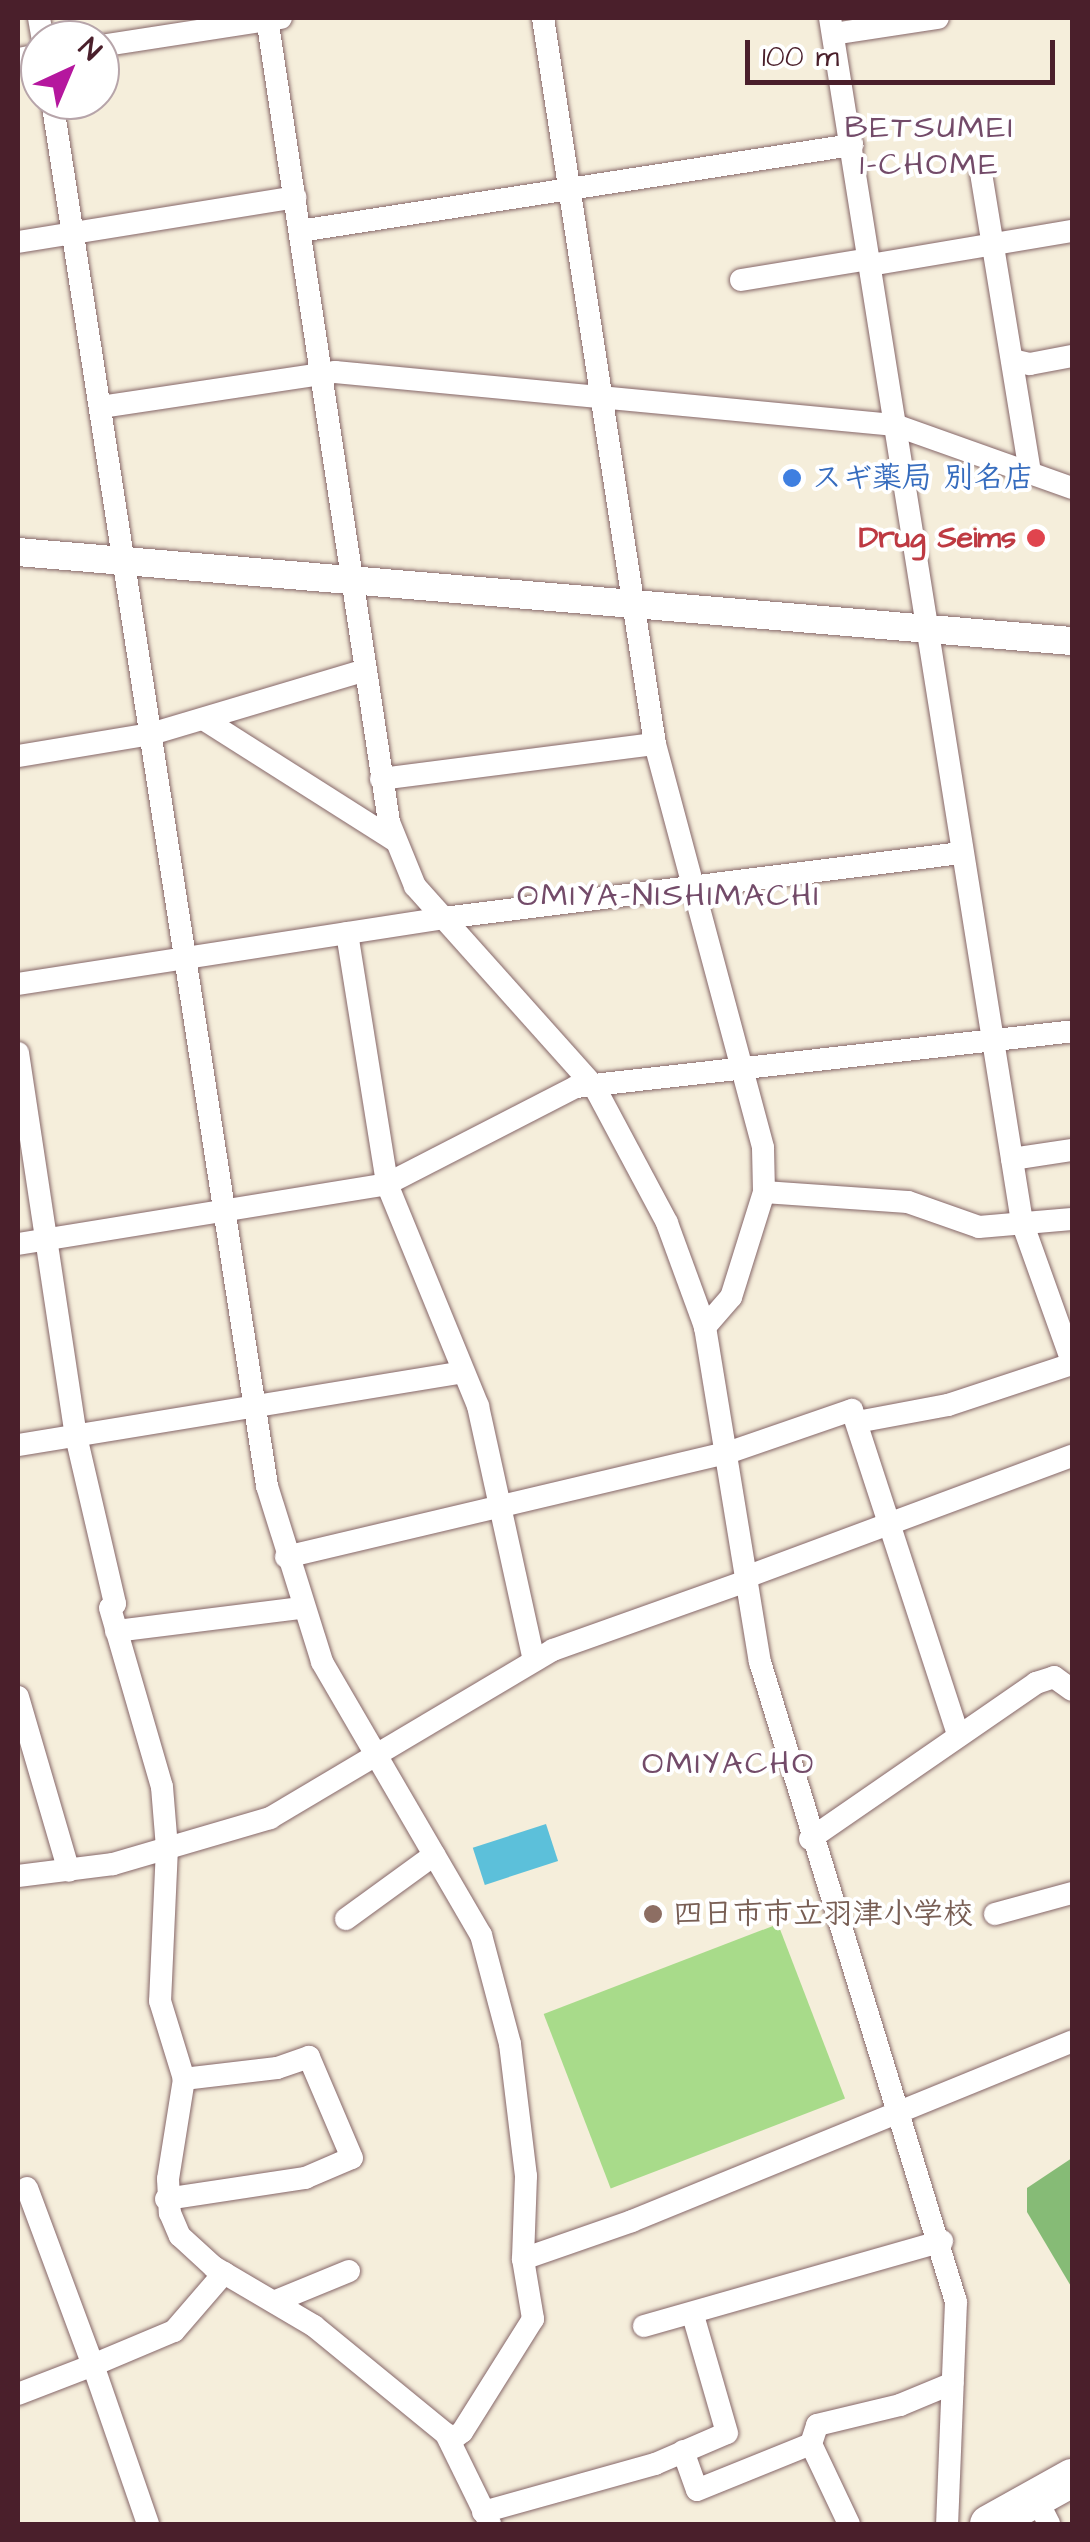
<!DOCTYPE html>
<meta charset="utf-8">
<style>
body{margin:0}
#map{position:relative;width:1090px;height:2542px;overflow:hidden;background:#f5eedb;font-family:"Architects Daughter","Klee One",sans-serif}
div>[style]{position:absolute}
.green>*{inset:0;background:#a8db8a;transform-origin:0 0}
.forest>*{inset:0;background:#86bb76}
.water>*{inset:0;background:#5cc0da;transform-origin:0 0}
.roads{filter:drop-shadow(0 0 2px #866769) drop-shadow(0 0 2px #866769)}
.minor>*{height:22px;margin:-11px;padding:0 11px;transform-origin:11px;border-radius:11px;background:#fff}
.tertiary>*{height:28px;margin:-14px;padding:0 14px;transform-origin:14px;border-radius:14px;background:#fff}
.primary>*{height:38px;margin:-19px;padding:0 19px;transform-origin:19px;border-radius:19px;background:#fff}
.dots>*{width:28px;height:28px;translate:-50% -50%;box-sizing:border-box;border:5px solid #fff;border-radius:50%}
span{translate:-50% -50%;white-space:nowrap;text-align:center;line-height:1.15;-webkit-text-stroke:8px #fff;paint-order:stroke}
.shop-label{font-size:30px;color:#366cbe;font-weight:700}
.left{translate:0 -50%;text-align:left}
.health-label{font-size:30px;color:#be3a42;font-weight:700}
.right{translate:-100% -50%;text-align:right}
.education-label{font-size:30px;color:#785e54;font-weight:700}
.neighbourhood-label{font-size:32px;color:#734b69;letter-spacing:2.5px}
.frame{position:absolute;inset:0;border:20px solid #4a1f2b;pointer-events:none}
.north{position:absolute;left:20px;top:20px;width:100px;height:100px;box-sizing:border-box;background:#fff;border:2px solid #b7a5aa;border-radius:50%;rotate:44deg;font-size:28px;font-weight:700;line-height:40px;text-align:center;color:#4a1f2b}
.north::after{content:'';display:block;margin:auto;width:35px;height:45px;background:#b5179e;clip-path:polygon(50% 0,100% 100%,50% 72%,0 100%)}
.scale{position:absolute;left:745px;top:40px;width:310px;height:45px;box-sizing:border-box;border:5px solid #4a1f2b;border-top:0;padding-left:12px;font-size:30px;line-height:35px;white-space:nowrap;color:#4a1f2b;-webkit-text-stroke:8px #fff;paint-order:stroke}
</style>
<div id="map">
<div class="green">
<i style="left:778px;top:1924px;width:187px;height:251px;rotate:69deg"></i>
</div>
<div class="forest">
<i style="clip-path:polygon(1072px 2158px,1072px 2288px,1027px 2212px,1027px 2188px)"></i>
</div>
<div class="water">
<i style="left:546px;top:1824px;width:39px;height:77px;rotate:72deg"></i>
</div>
<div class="roads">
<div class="minor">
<i style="left:39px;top:18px;width:22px;rotate:80deg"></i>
<i style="left:267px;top:18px;width:813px;rotate:81.37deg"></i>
<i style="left:389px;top:822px;width:69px;rotate:67.9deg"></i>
<i style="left:415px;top:886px;width:268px;rotate:48.2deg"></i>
<i style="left:594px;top:1086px;width:155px;rotate:61.9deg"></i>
<i style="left:667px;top:1223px;width:111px;rotate:69.9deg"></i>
<i style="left:705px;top:1327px;width:339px;rotate:80.7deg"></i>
<i style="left:760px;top:1662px;width:669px;rotate:72.97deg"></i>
<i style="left:956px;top:2302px;width:222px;rotate:92.3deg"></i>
<i style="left:543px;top:18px;width:735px;rotate:81.23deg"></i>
<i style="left:655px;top:744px;width:418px;rotate:75deg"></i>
<i style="left:763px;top:1148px;width:44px;rotate:88.7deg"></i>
<i style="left:764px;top:1192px;width:110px;rotate:107.4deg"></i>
<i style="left:731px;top:1297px;width:40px;rotate:131deg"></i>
<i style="left:830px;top:18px;width:1219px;rotate:80.94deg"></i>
<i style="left:1022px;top:1222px;width:149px;rotate:70.3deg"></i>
<i style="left:833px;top:34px;width:106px;rotate:-8.7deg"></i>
<i style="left:100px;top:46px;width:183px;rotate:-8.8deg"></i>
<i style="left:18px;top:59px;width:22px;rotate:-10deg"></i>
<i style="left:52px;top:100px;width:1403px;rotate:81.18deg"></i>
<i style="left:267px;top:1486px;width:184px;rotate:72.6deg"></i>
<i style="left:322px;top:1662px;width:316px;rotate:59.8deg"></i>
<i style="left:481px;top:1935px;width:113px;rotate:75.1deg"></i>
<i style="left:510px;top:2044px;width:133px;rotate:83.1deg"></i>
<i style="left:526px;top:2176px;width:83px;rotate:92.1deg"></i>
<i style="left:523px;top:2259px;width:61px;rotate:80.5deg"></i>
<i style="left:533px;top:2319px;width:133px;rotate:122.1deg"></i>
<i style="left:462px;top:2432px;width:15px;rotate:143deg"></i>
<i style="left:981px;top:173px;width:304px;rotate:80.7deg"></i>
<i style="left:300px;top:231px;width:559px;rotate:-8.86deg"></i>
<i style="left:18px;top:242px;width:281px;rotate:-9.2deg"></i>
<i style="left:870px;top:265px;width:205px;rotate:-9.6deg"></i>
<i style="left:741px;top:280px;width:130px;rotate:-9.3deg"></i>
<i style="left:1012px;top:360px;width:18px;rotate:13deg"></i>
<i style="left:1030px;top:364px;width:43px;rotate:-10.8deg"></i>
<i style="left:101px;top:407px;width:237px;rotate:-8.5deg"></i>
<i style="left:335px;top:372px;width:563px;rotate:5.41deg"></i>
<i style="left:895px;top:425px;width:188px;rotate:19.6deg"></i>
<i style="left:205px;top:720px;width:224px;rotate:32.4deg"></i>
<i style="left:18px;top:756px;width:135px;rotate:-9.4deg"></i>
<i style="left:151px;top:734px;width:224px;rotate:-16.6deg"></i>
<i style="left:381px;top:779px;width:276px;rotate:-7.3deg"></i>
<i style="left:347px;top:933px;width:254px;rotate:80.9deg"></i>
<i style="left:387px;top:1184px;width:240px;rotate:67.7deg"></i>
<i style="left:478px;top:1406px;width:260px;rotate:77.6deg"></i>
<i style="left:18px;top:984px;width:431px;rotate:-8.8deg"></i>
<i style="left:444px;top:918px;width:521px;rotate:-7.17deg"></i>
<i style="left:18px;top:1053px;width:387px;rotate:81.4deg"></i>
<i style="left:76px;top:1436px;width:172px;rotate:76.9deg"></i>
<i style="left:115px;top:1604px;width:6px;rotate:141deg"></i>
<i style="left:110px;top:1608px;width:186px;rotate:73.8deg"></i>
<i style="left:162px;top:1787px;width:61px;rotate:85.3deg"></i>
<i style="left:167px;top:1848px;width:153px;rotate:92.6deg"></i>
<i style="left:160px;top:2001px;width:82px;rotate:72.9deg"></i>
<i style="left:184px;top:2079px;width:101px;rotate:99.1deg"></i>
<i style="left:168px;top:2179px;width:34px;rotate:87deg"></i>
<i style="left:170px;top:2213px;width:25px;rotate:67deg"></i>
<i style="left:180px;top:2236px;width:46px;rotate:42.4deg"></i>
<i style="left:214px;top:2267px;width:116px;rotate:30.5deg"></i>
<i style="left:314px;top:2326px;width:171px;rotate:39.3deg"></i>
<i style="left:446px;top:2434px;width:100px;rotate:63.9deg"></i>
<i style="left:1012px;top:1159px;width:61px;rotate:-8.5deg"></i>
<i style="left:764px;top:1192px;width:144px;rotate:4deg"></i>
<i style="left:908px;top:1202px;width:75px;rotate:19.4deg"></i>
<i style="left:979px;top:1227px;width:93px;rotate:-4.9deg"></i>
<i style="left:18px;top:1244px;width:374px;rotate:-9.2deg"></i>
<i style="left:387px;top:1184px;width:212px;rotate:-27.2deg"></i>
<i style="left:576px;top:1087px;width:499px;rotate:-6.4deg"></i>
<i style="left:857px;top:1422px;width:93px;rotate:-10.6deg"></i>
<i style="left:948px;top:1405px;width:131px;rotate:-18.3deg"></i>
<i style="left:18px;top:1445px;width:451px;rotate:-9.3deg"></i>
<i style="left:286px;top:1557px;width:453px;rotate:-13.3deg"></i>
<i style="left:727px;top:1453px;width:132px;rotate:-19deg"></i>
<i style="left:852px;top:1410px;width:341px;rotate:71.9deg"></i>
<i style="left:746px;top:1577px;width:348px;rotate:-20.4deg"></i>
<i style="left:116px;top:1631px;width:186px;rotate:-7.1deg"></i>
<i style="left:18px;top:1697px;width:181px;rotate:73.7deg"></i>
<i style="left:810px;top:1839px;width:275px;rotate:-34.6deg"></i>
<i style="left:1036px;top:1683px;width:19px;rotate:-18deg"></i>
<i style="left:1054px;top:1677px;width:22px;rotate:36deg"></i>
<i style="left:18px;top:1876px;width:96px;rotate:-7.2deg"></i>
<i style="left:113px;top:1864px;width:164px;rotate:-16.3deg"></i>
<i style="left:270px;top:1818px;width:329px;rotate:-30.7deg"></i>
<i style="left:553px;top:1650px;width:206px;rotate:-19.6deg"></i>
<i style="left:995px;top:1914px;width:80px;rotate:-15.3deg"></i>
<i style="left:346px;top:1919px;width:109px;rotate:-36deg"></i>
<i style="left:27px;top:2188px;width:189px;rotate:69.6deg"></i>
<i style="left:93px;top:2365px;width:88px;rotate:-22.8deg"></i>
<i style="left:174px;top:2331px;width:77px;rotate:-49.2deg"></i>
<i style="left:166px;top:2199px;width:141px;rotate:-8.6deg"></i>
<i style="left:305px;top:2178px;width:51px;rotate:-23.1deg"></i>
<i style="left:352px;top:2158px;width:110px;rotate:-113.1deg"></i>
<i style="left:309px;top:2057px;width:34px;rotate:161deg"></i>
<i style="left:277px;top:2068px;width:94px;rotate:173.3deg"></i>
<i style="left:523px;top:2259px;width:115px;rotate:-19.2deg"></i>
<i style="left:632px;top:2221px;width:475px;rotate:-22.2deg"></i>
<i style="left:276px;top:2301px;width:79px;rotate:-22.3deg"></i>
<i style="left:644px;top:2326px;width:310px;rotate:-15.9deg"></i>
<i style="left:18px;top:2394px;width:80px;rotate:-21.1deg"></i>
<i style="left:93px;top:2365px;width:168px;rotate:70.9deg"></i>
<i style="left:811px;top:2444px;width:20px;rotate:-72deg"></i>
<i style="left:817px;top:2425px;width:85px;rotate:-13.5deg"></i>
<i style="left:900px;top:2405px;width:57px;rotate:-22.5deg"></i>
<i style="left:683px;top:2451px;width:41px;rotate:70.3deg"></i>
<i style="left:697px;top:2490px;width:123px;rotate:-22deg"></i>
<i style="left:811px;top:2444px;width:89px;rotate:64.6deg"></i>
<i style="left:1038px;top:2502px;width:25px;rotate:63deg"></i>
<i style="left:483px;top:2512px;width:179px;rotate:-15.6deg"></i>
<i style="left:655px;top:2464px;width:78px;rotate:-23.3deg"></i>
<i style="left:727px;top:2433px;width:123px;rotate:-106.1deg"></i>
</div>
<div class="tertiary">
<i style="left:18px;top:552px;width:1058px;rotate:4.83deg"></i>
</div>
<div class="primary">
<i style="left:989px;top:2524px;width:95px;rotate:-29deg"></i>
</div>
</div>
<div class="dots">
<i style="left:792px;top:478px;background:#3f7fe0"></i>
<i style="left:1036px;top:538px;background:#e0444e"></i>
<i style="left:653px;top:1914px;background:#8d6e63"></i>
</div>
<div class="shop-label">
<span class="left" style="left:812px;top:478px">スギ薬局 別名店</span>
</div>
<div class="health-label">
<span class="right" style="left:1016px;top:538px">Drug Seims</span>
</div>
<div class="education-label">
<span class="left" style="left:673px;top:1914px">四日市市立羽津小学校</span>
</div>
<div class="neighbourhood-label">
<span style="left:930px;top:147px">BETSUMEI<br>1-CHOME</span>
<span style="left:669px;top:896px">OMIYA-NISHIMACHI</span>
<span style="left:729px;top:1764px">OMIYACHO</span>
</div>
<div class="frame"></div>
<div class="north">N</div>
<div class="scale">100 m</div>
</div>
